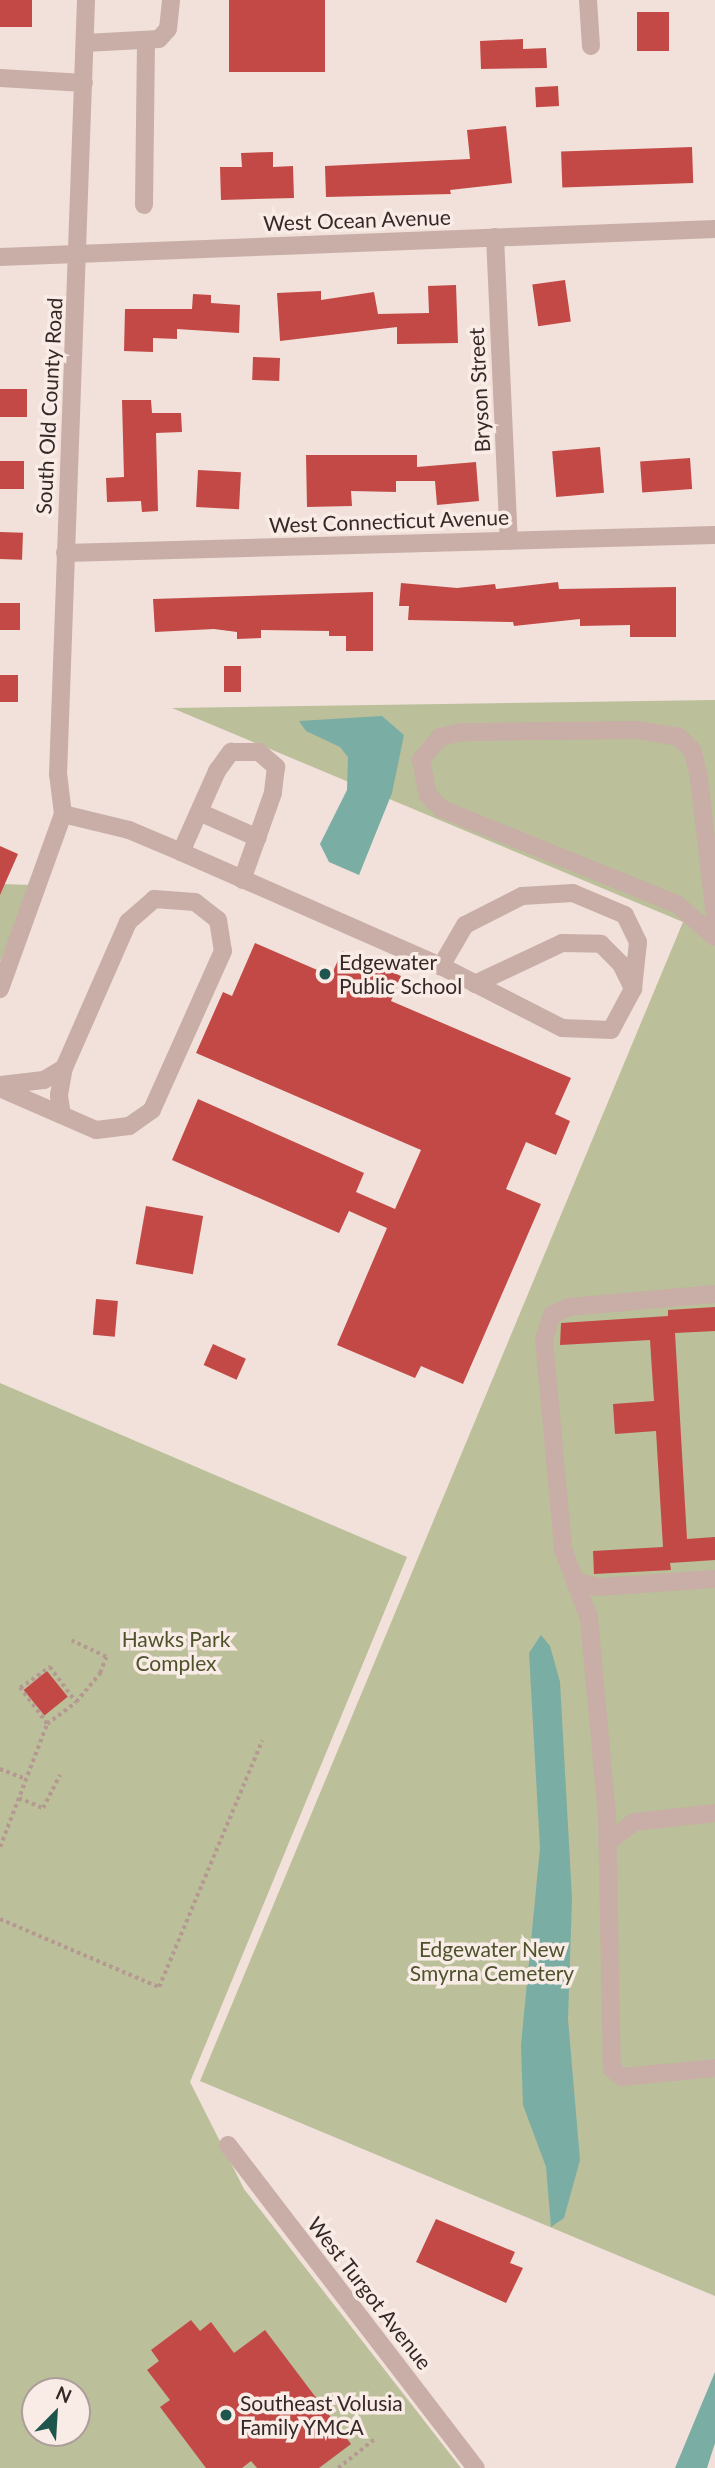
<!DOCTYPE html>
<style>
body{margin:0}
#map{position:relative;width:715px;height:2468px;overflow:hidden;background:#f1e1da;font-family:Lato,sans-serif}
div>[style]{position:absolute}
.green>*{inset:0;background:#bbbf9a}
.water>*{inset:0;background:#7aada4}
.building>*{inset:0;background:#c34946;transform-origin:0 0}
.path>*{height:3.5px;margin-top:-1.75px;transform-origin:0;background:repeating-linear-gradient(90deg,#b49891 0 3.5px,transparent 0 7px)}
.minor>*{height:18px;margin:-9px;padding:0 9px;transform-origin:9px;border-radius:9px;background:#c8aea6}
.dots>*{width:19px;height:19px;translate:-50% -50%;box-sizing:border-box;border:4px solid #f9ece6;border-radius:50%}
span{translate:-50% -50%;white-space:nowrap;text-align:center;line-height:1.15;-webkit-text-stroke:7px #f9ece6;paint-order:stroke}
.street-label{font-size:21px;color:#352827}
.poi-label{font-size:21px;color:#352827}
.left{translate:0 -50%;text-align:left}
.park-label{font-size:21px;color:#4d522b}
.north{position:absolute;left:21px;top:2377px;width:70px;height:70px;box-sizing:border-box;background:#f9ece6;border:2px solid #ab9e9a;border-radius:50%;rotate:24deg;font-size:19px;font-weight:700;line-height:28px;text-align:center;color:#352827}
.north::after{content:'';display:block;margin:auto;width:24px;height:32px;background:#1e554d;clip-path:polygon(50% 0,100% 100%,50% 72%,0 100%)}
</style>
<div id="map">
<div class="green">
<i style="clip-path:polygon(715px 700px,715px 2296px,200px 2081px,683px 922px,172px 708px)"></i>
<i style="clip-path:polygon(0 884px,32px 885px,0 962px)"></i>
<i style="clip-path:polygon(evenodd,0 1383px,407px 1557px,190px 2082px,244px 2189px,461px 2468px,0 2468px,0 1383px,35px 2391px,77px 2391px,77px 2433px,35px 2433px,35px 2391px)"></i>
</div>
<div class="water">
<i style="clip-path:polygon(382px 716px,404px 735px,392px 793px,359px 875px,329px 862px,320px 844px,347px 790px,348px 757px,340px 747px,306px 731px,299px 721px)"></i>
<i style="clip-path:polygon(541px 1635px,550px 1646px,560px 1682px,572px 1898px,568px 2019px,580px 2160px,564px 2218px,551px 2227px,546px 2167px,523px 2105px,521px 2045px,540px 1848px,529px 1653px)"></i>
<i style="clip-path:polygon(715px 2372px,715px 2443px,707px 2468px,675px 2468px)"></i>
</div>
<div class="building">
<i style="left:0;top:0;width:32px;height:27px"></i>
<i style="left:229px;top:0;width:96px;height:72px"></i>
<i style="left:637px;top:12px;width:32px;height:39px"></i>
<i style="clip-path:polygon(523px 39px,523px 49px,546px 48px,547px 68px,481px 69px,480px 41px)"></i>
<i style="left:558px;top:86px;width:20px;height:23px;rotate:87deg"></i>
<i style="clip-path:polygon(506px 126px,512px 183px,450px 190px,451px 194px,326px 197px,325px 166px,470px 159px,467px 130px)"></i>
<i style="left:692px;top:147px;width:36px;height:131px;rotate:88deg"></i>
<i style="clip-path:polygon(273px 152px,273px 167px,293px 166px,294px 198px,221px 200px,220px 167px,242px 167px,241px 153px)"></i>
<i style="left:565px;top:280px;width:42px;height:33px;rotate:82deg"></i>
<i style="clip-path:polygon(456px 285px,458px 343px,397px 344px,397px 327px,280px 341px,277px 293px,321px 291px,321px 300px,374px 292px,378px 314px,429px 313px,428px 286px)"></i>
<i style="clip-path:polygon(193px 294px,211px 295px,211px 303px,240px 305px,239px 333px,177px 329px,177px 339px,153px 338px,153px 352px,124px 351px,125px 309px,192px 309px)"></i>
<i style="left:253px;top:357px;width:27px;height:23px;rotate:2deg"></i>
<i style="left:0;top:389px;width:27px;height:28px"></i>
<i style="clip-path:polygon(122px 400px,151px 400px,152px 413px,181px 413px,182px 432px,156px 433px,158px 511px,142px 512px,141px 501px,107px 502px,106px 478px,124px 477px)"></i>
<i style="left:600px;top:447px;width:46px;height:48px;rotate:85deg"></i>
<i style="clip-path:polygon(306px 455px,417px 455px,417px 467px,476px 462px,479px 501px,437px 505px,435px 481px,396px 481px,396px 492px,351px 491px,352px 506px,307px 507px)"></i>
<i style="left:690px;top:458px;width:31px;height:50px;rotate:86deg"></i>
<i style="left:0;top:461px;width:24px;height:28px"></i>
<i style="left:198px;top:470px;width:43px;height:37px;rotate:3deg"></i>
<i style="left:0;top:532px;width:23px;height:27px;rotate:2deg"></i>
<i style="clip-path:polygon(558px 582px,559px 589px,676px 587px,676px 637px,630px 637px,630px 625px,580px 626px,580px 619px,514px 626px,513px 622px,408px 620px,409px 606px,399px 606px,401px 583px,457px 588px,495px 584px,496px 589px)"></i>
<i style="clip-path:polygon(373px 592px,373px 651px,346px 651px,346px 636px,329px 636px,329px 631px,261px 630px,261px 638px,237px 639px,237px 632px,214px 629px,155px 632px,153px 599px)"></i>
<i style="left:0;top:603px;width:20px;height:27px"></i>
<i style="left:224px;top:666px;width:17px;height:26px"></i>
<i style="left:0;top:675px;width:18px;height:27px"></i>
<i style="clip-path:polygon(0 846px,18px 854px,0 895px)"></i>
<i style="clip-path:polygon(255px 943px,331px 976px,342px 951px,401px 976px,391px 1001px,571px 1078px,555px 1114px,570px 1121px,556px 1155px,526px 1142px,506px 1189px,541px 1204px,463px 1384px,421px 1366px,415px 1378px,337px 1345px,387px 1228px,349px 1211px,339px 1233px,172px 1160px,198px 1099px,364px 1173px,356px 1192px,395px 1209px,421px 1150px,196px 1053px,223px 992px,232px 996px)"></i>
<i style="left:146px;top:1206px;width:58px;height:59px;rotate:10deg"></i>
<i style="left:96px;top:1299px;width:22px;height:36px;rotate:5deg"></i>
<i style="clip-path:polygon(715px 1307px,715px 1331px,675px 1333px,687px 1539px,715px 1537px,715px 1560px,670px 1563px,671px 1570px,594px 1574px,593px 1551px,663px 1547px,656px 1431px,615px 1434px,613px 1404px,654px 1401px,650px 1340px,560px 1345px,561px 1323px,668px 1316px,668px 1310px)"></i>
<i style="left:213px;top:1344px;width:36px;height:23px;rotate:24deg"></i>
<i style="left:47px;top:1671px;width:33px;height:30px;rotate:51deg"></i>
<i style="clip-path:polygon(436px 2219px,515px 2252px,510px 2263px,523px 2268px,506px 2303px,416px 2262px)"></i>
<i style="clip-path:polygon(191px 2320px,200px 2331px,211px 2322px,234px 2353px,265px 2330px,351px 2444px,319px 2468px,257px 2468px,251px 2461px,242px 2468px,206px 2468px,160px 2407px,170px 2400px,147px 2370px,159px 2361px,151px 2350px)"></i>
</div>
<div class="path">
<i style="left:47px;top:1724px;width:45px;rotate:-126.9deg"></i>
<i style="left:20px;top:1688px;width:37px;rotate:-35deg"></i>
<i style="left:50px;top:1667px;width:44px;rotate:53.4deg"></i>
<i style="left:0;top:1769px;width:28px;rotate:21deg"></i>
<i style="left:19px;top:1798px;width:26px;rotate:23deg"></i>
<i style="left:43px;top:1808px;width:37px;rotate:-63deg"></i>
<i style="left:0;top:1847px;width:132px;rotate:-69.1deg"></i>
<i style="left:47px;top:1724px;width:36px;rotate:-37deg"></i>
<i style="left:76px;top:1702px;width:38px;rotate:-50deg"></i>
<i style="left:100px;top:1673px;width:17px;rotate:-69deg"></i>
<i style="left:106px;top:1657px;width:38px;rotate:-155deg"></i>
<i style="left:0;top:1919px;width:173px;rotate:23.2deg"></i>
<i style="left:159px;top:1987px;width:267px;rotate:-67.3deg"></i>
<i style="left:338px;top:2468px;width:48px;rotate:-38.3deg"></i>
</div>
<div class="minor">
<i style="left:588px;top:0;width:46px;rotate:86.3deg"></i>
<i style="left:85px;top:43px;width:74px;rotate:-3.1deg"></i>
<i style="left:159px;top:39px;width:13px;rotate:-48deg"></i>
<i style="left:168px;top:29px;width:29px;rotate:-84deg"></i>
<i style="left:0;top:78px;width:84px;rotate:3.4deg"></i>
<i style="left:144px;top:205px;width:163px;rotate:-89.3deg"></i>
<i style="left:495px;top:237px;width:304px;rotate:87.4deg"></i>
<i style="left:0;top:257px;width:716px;rotate:-2.24deg"></i>
<i style="left:65px;top:553px;width:650px;rotate:-1.59deg"></i>
<i style="left:199px;top:812px;width:64px;rotate:23.8deg"></i>
<i style="left:63px;top:814px;width:68px;rotate:13.6deg"></i>
<i style="left:129px;top:830px;width:56px;rotate:22.9deg"></i>
<i style="left:181px;top:852px;width:284px;rotate:23.7deg"></i>
<i style="left:441px;top:966px;width:136px;rotate:27.1deg"></i>
<i style="left:562px;top:1028px;width:49px;rotate:2.3deg"></i>
<i style="left:611px;top:1030px;width:47px;rotate:-61.8deg"></i>
<i style="left:633px;top:989px;width:47px;rotate:-83.9deg"></i>
<i style="left:638px;top:942px;width:30px;rotate:-116deg"></i>
<i style="left:625px;top:915px;width:56px;rotate:-157.1deg"></i>
<i style="left:573px;top:893px;width:51px;rotate:176.6deg"></i>
<i style="left:522px;top:896px;width:64px;rotate:153deg"></i>
<i style="left:465px;top:925px;width:48px;rotate:120.3deg"></i>
<i style="left:181px;top:852px;width:89px;rotate:-66deg"></i>
<i style="left:217px;top:771px;width:24px;rotate:-54deg"></i>
<i style="left:231px;top:752px;width:28px"></i>
<i style="left:259px;top:752px;width:23px;rotate:41deg"></i>
<i style="left:276px;top:767px;width:26px;rotate:97deg"></i>
<i style="left:273px;top:793px;width:92px;rotate:109.6deg"></i>
<i style="left:715px;top:917px;width:140px;rotate:-96.6deg"></i>
<i style="left:699px;top:778px;width:28px;rotate:-103deg"></i>
<i style="left:693px;top:751px;width:20px;rotate:-135deg"></i>
<i style="left:679px;top:737px;width:43px;rotate:-170.5deg"></i>
<i style="left:637px;top:730px;width:175px;rotate:179.3deg"></i>
<i style="left:462px;top:732px;width:23px;rotate:167deg"></i>
<i style="left:440px;top:737px;width:30px;rotate:130deg"></i>
<i style="left:421px;top:760px;width:36px;rotate:79deg"></i>
<i style="left:428px;top:795px;width:20px;rotate:45deg"></i>
<i style="left:442px;top:809px;width:255px;rotate:22.1deg"></i>
<i style="left:678px;top:905px;width:49px;rotate:40.9deg"></i>
<i style="left:475px;top:984px;width:96px;rotate:-25.2deg"></i>
<i style="left:562px;top:943px;width:39px;rotate:1deg"></i>
<i style="left:601px;top:944px;width:28px;rotate:45deg"></i>
<i style="left:621px;top:964px;width:28px;rotate:64deg"></i>
<i style="left:0;top:989px;width:186px;rotate:-70.2deg"></i>
<i style="left:63px;top:814px;width:39px;rotate:-97deg"></i>
<i style="left:58px;top:775px;width:776px;rotate:-87.93deg"></i>
<i style="left:0;top:1085px;width:44px;rotate:-6.5deg"></i>
<i style="left:44px;top:1080px;width:23px;rotate:-31deg"></i>
<i style="left:64px;top:1068px;width:159px;rotate:-66.3deg"></i>
<i style="left:128px;top:922px;width:35px;rotate:-41deg"></i>
<i style="left:154px;top:899px;width:41px;rotate:4.2deg"></i>
<i style="left:195px;top:902px;width:29px;rotate:38deg"></i>
<i style="left:218px;top:920px;width:31px;rotate:81deg"></i>
<i style="left:223px;top:951px;width:174px;rotate:114.1deg"></i>
<i style="left:152px;top:1110px;width:28px;rotate:145deg"></i>
<i style="left:129px;top:1126px;width:33px;rotate:173deg"></i>
<i style="left:96px;top:1130px;width:105px;rotate:-156.4deg"></i>
<i style="left:62px;top:1115px;width:20px;rotate:-99deg"></i>
<i style="left:59px;top:1095px;width:27px;rotate:-80deg"></i>
<i style="left:715px;top:1294px;width:147px;rotate:174.9deg"></i>
<i style="left:569px;top:1307px;width:19px;rotate:155deg"></i>
<i style="left:552px;top:1315px;width:25px;rotate:108deg"></i>
<i style="left:544px;top:1339px;width:211px;rotate:84.8deg"></i>
<i style="left:563px;top:1549px;width:74px;rotate:69.4deg"></i>
<i style="left:589px;top:1618px;width:198px;rotate:84.8deg"></i>
<i style="left:607px;top:1815px;width:254px;rotate:88.9deg"></i>
<i style="left:612px;top:2069px;width:13px;rotate:39deg"></i>
<i style="left:622px;top:2077px;width:93px;rotate:-5.5deg"></i>
<i style="left:578px;top:1582px;width:21px;rotate:14deg"></i>
<i style="left:598px;top:1587px;width:117px;rotate:-3.9deg"></i>
<i style="left:607px;top:1843px;width:34px;rotate:-38deg"></i>
<i style="left:634px;top:1822px;width:81px;rotate:-6.3deg"></i>
<i style="left:228px;top:2145px;width:407px;rotate:52.5deg"></i>
</div>
<div class="dots">
<i style="left:325px;top:974px;background:#1e554d"></i>
<i style="left:226px;top:2415px;background:#1e554d"></i>
</div>
<div class="street-label">
<span style="left:357px;top:220px;rotate:-2deg">West Ocean Avenue</span>
<span style="left:479px;top:390px;rotate:-93deg">Bryson Street</span>
<span style="left:49px;top:406px;rotate:-87deg">South Old County Road</span>
<span style="left:389px;top:521px;rotate:-2deg">West Connecticut Avenue</span>
<span style="left:370px;top:2293px;rotate:52deg">West Turgot Avenue</span>
</div>
<div class="poi-label">
<span class="left" style="left:339px;top:974px">Edgewater<br>Public School</span>
<span class="left" style="left:240px;top:2415px">Southeast Volusia<br>Family YMCA</span>
</div>
<div class="park-label">
<span style="left:176px;top:1651px">Hawks Park<br>Complex</span>
<span style="left:492px;top:1961px">Edgewater New<br>Smyrna Cemetery</span>
</div>
<div class="north">N</div>
</div>
